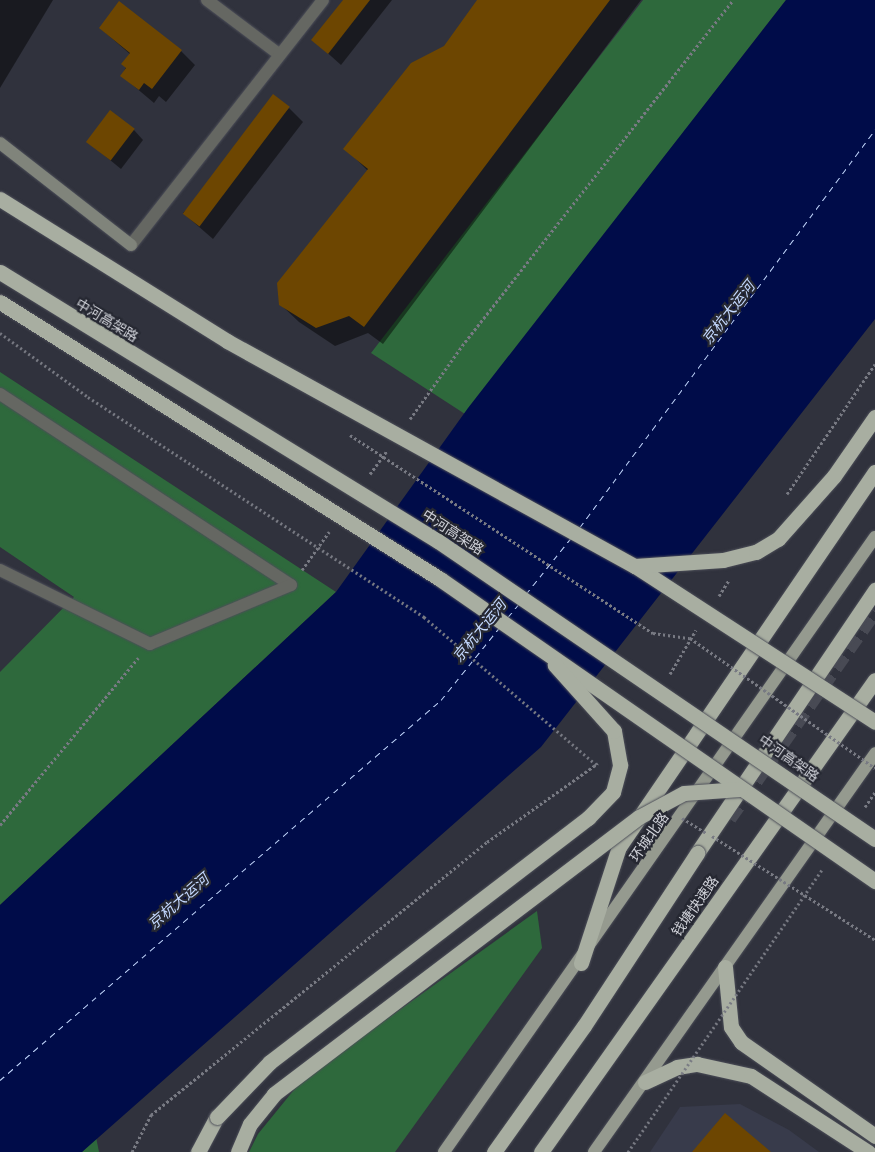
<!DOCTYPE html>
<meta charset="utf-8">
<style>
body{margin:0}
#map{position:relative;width:875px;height:1152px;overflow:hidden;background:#30323d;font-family:Raleway,"Noto Sans SC",sans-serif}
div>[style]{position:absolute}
.built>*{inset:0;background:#383b4b}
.green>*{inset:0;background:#2e693c}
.water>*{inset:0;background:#000c49}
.shadow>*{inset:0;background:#0007}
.ferry>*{height:1px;margin-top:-0.5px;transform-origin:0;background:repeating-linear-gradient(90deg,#c4d9ff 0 6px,transparent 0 11px)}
.building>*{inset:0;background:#6d4601;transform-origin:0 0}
.highway-tunnel>*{height:15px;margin-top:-7.5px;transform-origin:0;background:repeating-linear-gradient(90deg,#484a54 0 15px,transparent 0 23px)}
.path>*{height:3px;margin-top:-1.5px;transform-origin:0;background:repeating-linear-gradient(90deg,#787a83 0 2.5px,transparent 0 5px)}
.roads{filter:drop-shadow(0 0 1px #4d4f59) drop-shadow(0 0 1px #4d4f59)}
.lane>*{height:12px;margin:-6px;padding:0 6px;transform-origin:6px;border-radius:6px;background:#656762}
.street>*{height:12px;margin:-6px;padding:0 6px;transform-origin:6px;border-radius:6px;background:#656762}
.secondary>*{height:12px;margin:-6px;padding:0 6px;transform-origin:6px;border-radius:6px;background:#80847b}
.primary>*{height:12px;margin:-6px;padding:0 6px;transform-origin:6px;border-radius:6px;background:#959a8f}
.highway>*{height:15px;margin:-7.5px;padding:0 7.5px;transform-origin:7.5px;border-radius:7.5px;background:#a8aea1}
.path-bridge>*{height:3px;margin-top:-1.5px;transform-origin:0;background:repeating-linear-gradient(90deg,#787a83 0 2.5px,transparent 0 5px)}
.bridges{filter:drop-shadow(0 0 1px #4d4f59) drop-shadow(0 0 1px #4d4f59)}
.highway-bridge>*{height:15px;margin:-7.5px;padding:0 7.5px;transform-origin:7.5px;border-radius:7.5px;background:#a8aea1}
span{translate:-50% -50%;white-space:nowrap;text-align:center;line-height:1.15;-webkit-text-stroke:4.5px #262832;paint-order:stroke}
.street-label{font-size:14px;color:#d0d2d9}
.water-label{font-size:15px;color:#c4d9ff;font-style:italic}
</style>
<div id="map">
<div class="built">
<i style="clip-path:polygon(740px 1104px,789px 1130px,819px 1152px,650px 1152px,680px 1107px)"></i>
</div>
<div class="green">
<i style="clip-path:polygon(643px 0,786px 0,465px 414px,371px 353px)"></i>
<i style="clip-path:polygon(0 372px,336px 592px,0 905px,0 672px,74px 597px,0 547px)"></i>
<i style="clip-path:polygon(537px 911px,542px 948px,395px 1152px,249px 1152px,258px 1134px,302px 1080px)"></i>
<i style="clip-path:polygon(96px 1137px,99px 1152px,82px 1152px)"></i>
</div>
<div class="water">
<i style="clip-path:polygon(786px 0,875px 0,875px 319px,541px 747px,82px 1152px,0 1152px,0 905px,336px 592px,468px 408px)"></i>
</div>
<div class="shadow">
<i style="clip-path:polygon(0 0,53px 0,0 88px)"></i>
<i style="clip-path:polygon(344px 0,392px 0,341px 65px,313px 40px)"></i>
<i style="clip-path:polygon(478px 0,641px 0,383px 344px,368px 333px,335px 346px,299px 322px,280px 304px,368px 171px,345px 148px,445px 47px)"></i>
<i style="clip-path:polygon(100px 28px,181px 51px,195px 65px,166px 102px,159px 96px,154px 103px,122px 76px,131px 55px)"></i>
<i style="clip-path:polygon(289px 108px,303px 122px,213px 239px,183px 213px)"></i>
<i style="clip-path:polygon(134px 130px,143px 140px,121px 169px,88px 142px)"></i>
</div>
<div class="ferry">
<i style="left:580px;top:527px;width:495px;rotate:-53.4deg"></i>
<i style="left:526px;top:594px;width:72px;rotate:-51.2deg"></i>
<i style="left:508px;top:617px;width:16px;rotate:-50deg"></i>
<i style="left:0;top:1080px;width:582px;rotate:-40.75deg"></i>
<i style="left:441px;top:700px;width:92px;rotate:-51.1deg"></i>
</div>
<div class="building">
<i style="clip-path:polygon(343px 0,370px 0,328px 54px,311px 40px)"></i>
<i style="clip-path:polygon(477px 0,610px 0,364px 327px,349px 316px,316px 328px,279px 305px,277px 283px,368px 169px,343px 149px,411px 63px,444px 46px)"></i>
<i style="clip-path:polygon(119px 1px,182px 50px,152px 89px,144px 83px,139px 90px,120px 76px,126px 68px,121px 64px,130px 53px,99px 28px)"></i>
<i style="left:273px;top:94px;width:21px;height:150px;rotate:37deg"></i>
<i style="left:110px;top:110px;width:31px;height:40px;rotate:37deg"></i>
<i style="clip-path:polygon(725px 1113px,771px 1152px,692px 1152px)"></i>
</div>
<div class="highway-tunnel">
<i style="left:729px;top:818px;width:254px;rotate:-54.9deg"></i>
</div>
<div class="path">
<i style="left:410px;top:419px;width:95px;rotate:-54.5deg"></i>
<i style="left:465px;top:342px;width:434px;rotate:-51.9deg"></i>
<i style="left:370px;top:474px;width:29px;rotate:-54deg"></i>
<i style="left:787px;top:494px;width:157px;rotate:-55.9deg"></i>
<i style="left:302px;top:570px;width:47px;rotate:-54.6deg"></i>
<i style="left:719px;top:596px;width:19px;rotate:-58deg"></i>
<i style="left:670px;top:674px;width:51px;rotate:-59.4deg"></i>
<i style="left:0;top:825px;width:217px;rotate:-50.4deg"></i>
<i style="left:132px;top:1152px;width:42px;rotate:-62.8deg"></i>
<i style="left:151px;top:1115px;width:433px;rotate:-39.1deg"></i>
<i style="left:487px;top:842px;width:136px;rotate:-35.4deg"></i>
</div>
<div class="roads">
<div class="lane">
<i style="left:0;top:394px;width:348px;rotate:33.3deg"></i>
<i style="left:291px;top:585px;width:153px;rotate:157.3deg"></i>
<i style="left:150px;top:644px;width:167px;rotate:-153.7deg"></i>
</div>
<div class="street">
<i style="left:207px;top:0;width:91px;rotate:37deg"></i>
<i style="left:131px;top:245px;width:311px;rotate:-51.9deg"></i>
</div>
<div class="secondary">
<i style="left:0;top:143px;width:166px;rotate:37.9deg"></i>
</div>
<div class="primary">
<i style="left:444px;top:1152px;width:751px;rotate:-54.98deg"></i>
<i style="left:594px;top:1152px;width:488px;rotate:-54.8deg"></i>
</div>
<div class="highway">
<i style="left:697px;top:853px;width:318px;rotate:-55.9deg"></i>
<i style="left:581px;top:963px;width:122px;rotate:-71.9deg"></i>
<i style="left:619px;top:847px;width:454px;rotate:-55.7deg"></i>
<i style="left:725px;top:967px;width:60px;rotate:84.3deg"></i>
<i style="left:731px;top:1027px;width:18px;rotate:56deg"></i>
<i style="left:741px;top:1042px;width:164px;rotate:35deg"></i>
<i style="left:645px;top:1082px;width:35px;rotate:-25deg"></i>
<i style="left:677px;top:1067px;width:20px;rotate:-9deg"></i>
<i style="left:697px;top:1064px;width:55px;rotate:12.5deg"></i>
<i style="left:751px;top:1076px;width:140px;rotate:33deg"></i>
<i style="left:198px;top:1152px;width:40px;rotate:-62deg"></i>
<i style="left:541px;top:1152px;width:578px;rotate:-54.72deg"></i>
</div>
</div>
<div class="path-bridge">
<i style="left:0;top:333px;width:109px;rotate:36deg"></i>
<i style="left:88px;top:397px;width:402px;rotate:33.2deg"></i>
<i style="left:424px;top:617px;width:229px;rotate:40.6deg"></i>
<i style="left:350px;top:435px;width:362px;rotate:33.2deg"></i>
<i style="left:653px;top:633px;width:37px;rotate:8deg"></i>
<i style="left:690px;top:638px;width:226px;rotate:35.1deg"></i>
<i style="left:865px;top:807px;width:18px;rotate:-56deg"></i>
<i style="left:682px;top:818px;width:28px;rotate:32deg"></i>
<i style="left:712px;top:836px;width:193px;rotate:32.5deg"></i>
<i style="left:628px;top:1152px;width:345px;rotate:-55.5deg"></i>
</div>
<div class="bridges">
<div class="highway-bridge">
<i style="left:0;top:199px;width:268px;rotate:32deg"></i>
<i style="left:227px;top:341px;width:466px;rotate:28.9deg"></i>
<i style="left:635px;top:566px;width:286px;rotate:33deg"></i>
<i style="left:0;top:272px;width:514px;rotate:31.56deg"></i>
<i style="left:438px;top:541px;width:529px;rotate:34.29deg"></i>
<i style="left:0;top:302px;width:520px;rotate:32.19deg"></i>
<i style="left:440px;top:579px;width:530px;rotate:34.77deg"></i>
<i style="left:635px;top:566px;width:88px;rotate:-3.9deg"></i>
<i style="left:723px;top:560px;width:34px;rotate:-14deg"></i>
<i style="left:756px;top:552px;width:26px;rotate:-31deg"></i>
<i style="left:778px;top:539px;width:84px;rotate:-48.4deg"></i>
<i style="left:834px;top:476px;width:72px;rotate:-55.2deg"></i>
<i style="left:217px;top:1117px;width:76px;rotate:-46.1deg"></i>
<i style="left:270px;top:1062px;width:401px;rotate:-37.5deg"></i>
<i style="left:588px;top:818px;width:36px;rotate:-46deg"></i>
<i style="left:613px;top:792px;width:28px;rotate:-75deg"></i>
<i style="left:620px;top:765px;width:35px;rotate:-100deg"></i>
<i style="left:614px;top:731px;width:89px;rotate:-131.8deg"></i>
<i style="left:238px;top:1152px;width:30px;rotate:-67deg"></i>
<i style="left:250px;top:1124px;width:38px;rotate:-51deg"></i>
<i style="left:274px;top:1094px;width:458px;rotate:-37.2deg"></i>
<i style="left:639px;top:817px;width:51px;rotate:-28.1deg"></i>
<i style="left:684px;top:793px;width:56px;rotate:-4.1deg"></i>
<i style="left:494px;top:1152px;width:155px;rotate:-54.5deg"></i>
<i style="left:584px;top:1026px;width:207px;rotate:-56.8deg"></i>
</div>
</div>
<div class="street-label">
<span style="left:107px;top:320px;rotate:31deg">中河高架路</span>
<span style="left:453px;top:532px;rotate:33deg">中河高架路</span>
<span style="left:789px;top:758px;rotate:35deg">中河高架路</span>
<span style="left:649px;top:837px;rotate:-55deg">环城北路</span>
<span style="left:695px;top:906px;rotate:-55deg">钱塘快速路</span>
</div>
<div class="water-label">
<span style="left:729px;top:313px;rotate:-52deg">京杭大运河</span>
<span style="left:480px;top:631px;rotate:-51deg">京杭大运河</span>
<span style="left:179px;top:902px;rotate:-41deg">京杭大运河</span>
</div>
</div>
